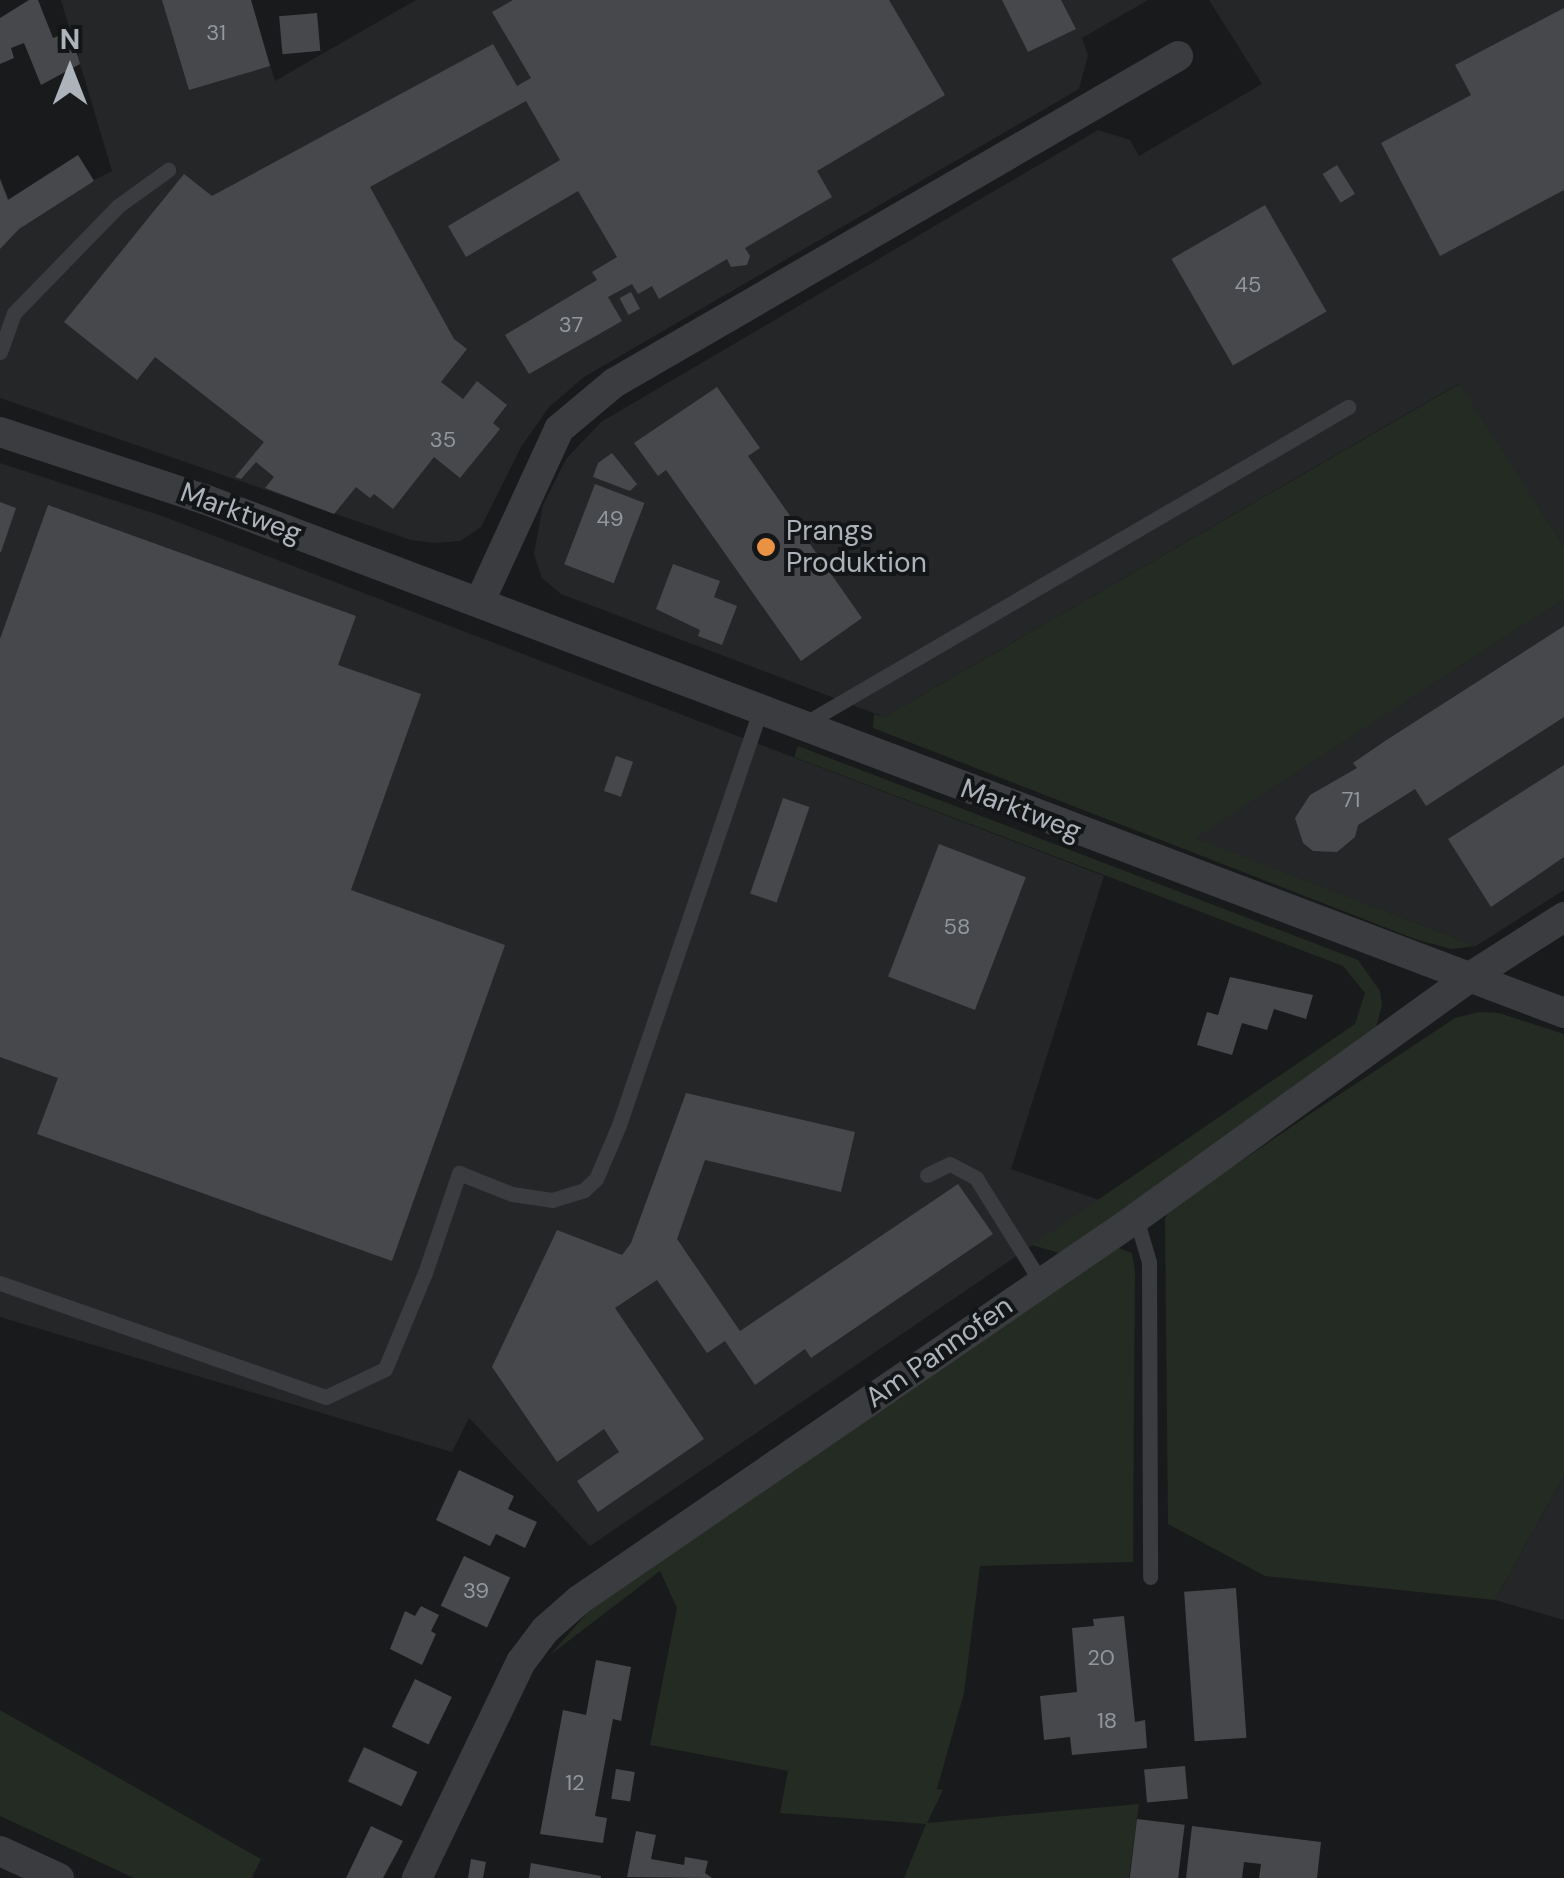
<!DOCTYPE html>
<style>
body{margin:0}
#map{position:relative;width:1564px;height:1878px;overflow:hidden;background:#191a1b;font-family:"DM Sans",sans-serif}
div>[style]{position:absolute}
.built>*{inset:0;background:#252628}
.green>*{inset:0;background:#242b23}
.building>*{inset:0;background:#46484b;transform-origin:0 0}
.service>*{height:15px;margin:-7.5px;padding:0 7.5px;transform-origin:7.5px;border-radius:7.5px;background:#3a3c40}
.minor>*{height:30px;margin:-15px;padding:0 15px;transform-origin:15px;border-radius:15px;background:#3a3c40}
.dots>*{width:28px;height:28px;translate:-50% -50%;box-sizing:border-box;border:5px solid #141516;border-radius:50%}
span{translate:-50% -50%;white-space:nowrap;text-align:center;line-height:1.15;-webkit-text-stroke:8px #141516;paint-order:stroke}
.number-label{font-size:22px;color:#92989e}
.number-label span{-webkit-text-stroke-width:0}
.street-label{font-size:28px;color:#acb3ba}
.poi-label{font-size:28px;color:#acb3ba}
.left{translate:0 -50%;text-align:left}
.north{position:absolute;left:20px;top:20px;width:100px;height:100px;-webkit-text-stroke:8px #141516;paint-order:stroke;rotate:0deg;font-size:28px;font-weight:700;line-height:40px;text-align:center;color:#acb3ba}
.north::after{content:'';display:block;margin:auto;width:35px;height:45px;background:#acb3ba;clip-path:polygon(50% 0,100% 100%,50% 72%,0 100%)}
</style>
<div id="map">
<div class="built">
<i style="clip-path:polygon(61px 0,251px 0,275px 81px,416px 0,1148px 0,1082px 38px,1088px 55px,1079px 89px,584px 377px,549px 407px,521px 447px,481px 527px,460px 541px,435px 543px,411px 540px,0 398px,0 178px,9px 199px,78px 155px,94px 180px,112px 171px)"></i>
<i style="clip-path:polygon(1209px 0,1564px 0,1564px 546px,1458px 384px,884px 717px,561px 594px,542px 578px,534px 554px,543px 505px,566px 459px,601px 422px,1098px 130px,1130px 140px,1139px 156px,1262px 84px)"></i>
<i style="clip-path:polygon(0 463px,165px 517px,1104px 876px,1011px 1169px,1099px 1200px,590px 1546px,469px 1418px,452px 1452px,0 1317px)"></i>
<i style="clip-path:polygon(1564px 599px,1564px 890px,1476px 946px,1194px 838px)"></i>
<i style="clip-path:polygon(1564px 1476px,1564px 1620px,1495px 1600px)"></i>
</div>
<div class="green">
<i style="clip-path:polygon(1459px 384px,1564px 546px,1564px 599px,1195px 838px,1476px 946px,1451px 949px,1415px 939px,873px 728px,874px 714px,884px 717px)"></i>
<i style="clip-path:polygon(798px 746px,1358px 960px,1380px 991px,1382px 1005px,1375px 1031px,1368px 1041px,1059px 1253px,1032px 1245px,1355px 1024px,1365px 993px,1343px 966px,794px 757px)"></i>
<i style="clip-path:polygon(1479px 1012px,1499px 1013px,1564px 1034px,1564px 1476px,1495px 1600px,1265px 1576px,1168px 1524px,1165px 1219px,1169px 1210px,1322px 1106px,1455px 1018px)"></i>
<i style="clip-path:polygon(1116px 1247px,1132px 1253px,1135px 1271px,1133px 1562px,980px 1566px,964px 1693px,937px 1789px,943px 1790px,927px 1823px,1139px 1804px,1129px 1878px,904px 1878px,926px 1824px,780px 1813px,788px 1771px,650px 1745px,677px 1608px,660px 1571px,550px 1655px,594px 1605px)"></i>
<i style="clip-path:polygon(0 1710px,261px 1859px,252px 1878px,134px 1878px,0 1816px)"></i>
</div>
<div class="building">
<i style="clip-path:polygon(29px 0,38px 0,53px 38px,71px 31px,80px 64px,41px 85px,24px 43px,11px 48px,14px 58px,0 64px,0 18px)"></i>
<i style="clip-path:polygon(162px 0,251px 0,270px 66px,189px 90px)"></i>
<i style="clip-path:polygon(513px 0,889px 0,945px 95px,817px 171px,832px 197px,745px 248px,750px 256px,747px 265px,731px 267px,727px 259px,659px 299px,652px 286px,638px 294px,632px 284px,608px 297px,622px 321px,529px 374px,505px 335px,597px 280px,592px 272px,617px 257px,578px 191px,466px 257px,448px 226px,560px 160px,526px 101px,370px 187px,454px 339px,467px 349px,441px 382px,463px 399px,477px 381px,507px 405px,493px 423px,500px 429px,460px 478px,434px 457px,393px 509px,374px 494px,370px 498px,356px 487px,334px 514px,265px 488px,274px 477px,256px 462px,241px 479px,235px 477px,264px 442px,155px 357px,137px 380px,64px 322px,184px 174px,212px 196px,493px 44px,517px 86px,531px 78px,492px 12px)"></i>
<i style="clip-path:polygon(1002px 0,1061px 0,1076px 29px,1028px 52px)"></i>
<i style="clip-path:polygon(1564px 8px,1564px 190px,1440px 256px,1381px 143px,1471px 95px,1455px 65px)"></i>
<i style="left:317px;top:13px;width:38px;height:38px;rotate:85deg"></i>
<i style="clip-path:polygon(78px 155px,94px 181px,19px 229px,0 249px,0 179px,8px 200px)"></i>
<i style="left:1337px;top:165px;width:34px;height:17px;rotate:58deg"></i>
<i style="left:1265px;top:205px;width:123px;height:108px;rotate:60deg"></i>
<i style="left:631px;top:292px;width:19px;height:13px;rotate:62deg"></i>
<i style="clip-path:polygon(717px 387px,760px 448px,748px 456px,862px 618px,801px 661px,666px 470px,658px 476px,634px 443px)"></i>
<i style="clip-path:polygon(612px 453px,637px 484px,630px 491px,593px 477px,598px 463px)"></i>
<i style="left:595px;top:484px;width:53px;height:86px;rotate:21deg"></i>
<i style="clip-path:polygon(0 502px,16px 508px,1px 552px,0 552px)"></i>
<i style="clip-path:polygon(48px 505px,356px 616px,338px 665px,421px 694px,351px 890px,505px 945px,392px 1261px,37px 1134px,58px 1078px,0 1057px,0 639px)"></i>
<i style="clip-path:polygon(673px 564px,720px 581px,714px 597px,737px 606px,722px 645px,698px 636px,700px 630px,656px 609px)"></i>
<i style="clip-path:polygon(1564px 626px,1564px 717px,1426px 806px,1415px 789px,1358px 825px,1355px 837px,1337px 852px,1313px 851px,1303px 843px,1295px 818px,1310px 795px,1357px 768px,1353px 763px,1385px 741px)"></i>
<i style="left:616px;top:756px;width:18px;height:37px;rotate:19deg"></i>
<i style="clip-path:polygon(1564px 765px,1564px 857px,1491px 907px,1448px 839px)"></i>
<i style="left:783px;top:798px;width:28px;height:101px;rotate:19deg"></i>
<i style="left:939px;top:844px;width:93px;height:142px;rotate:21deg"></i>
<i style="clip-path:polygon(1230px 977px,1313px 995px,1306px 1019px,1274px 1009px,1267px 1030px,1242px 1023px,1232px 1055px,1197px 1045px,1207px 1012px,1218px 1015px)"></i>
<i style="clip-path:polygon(686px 1093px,855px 1132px,841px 1192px,705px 1160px,677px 1239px,740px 1331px,958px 1184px,993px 1234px,811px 1358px,805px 1349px,755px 1385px,725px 1341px,707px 1353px,657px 1280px,615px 1308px,704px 1439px,598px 1512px,577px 1481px,619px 1452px,604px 1429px,557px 1462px,492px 1367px,557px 1230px,622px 1255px,631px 1243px)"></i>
<i style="clip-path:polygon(459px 1470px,514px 1496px,508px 1509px,537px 1522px,525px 1548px,496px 1534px,490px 1546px,436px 1520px)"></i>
<i style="left:464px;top:1556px;width:51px;height:55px;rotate:25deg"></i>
<i style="left:1236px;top:1588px;width:150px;height:52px;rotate:86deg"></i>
<i style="clip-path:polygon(421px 1606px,439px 1615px,431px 1631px,436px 1634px,422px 1665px,390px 1649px,405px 1611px,415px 1616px)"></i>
<i style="clip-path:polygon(1124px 1616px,1135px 1722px,1145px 1720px,1147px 1748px,1072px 1755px,1070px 1737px,1044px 1740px,1040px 1696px,1077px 1692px,1072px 1628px,1094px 1626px,1093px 1619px)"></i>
<i style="clip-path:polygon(596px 1660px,631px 1667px,621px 1721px,613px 1719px,595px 1816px,607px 1818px,603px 1843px,540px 1834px,563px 1710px,586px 1715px)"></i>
<i style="left:415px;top:1679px;width:41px;height:53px;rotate:26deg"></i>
<i style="left:364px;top:1747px;width:59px;height:38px;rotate:25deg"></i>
<i style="left:1185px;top:1766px;width:33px;height:41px;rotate:85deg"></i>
<i style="left:616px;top:1769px;width:19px;height:30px;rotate:9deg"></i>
<i style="left:1137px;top:1819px;width:48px;height:60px;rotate:7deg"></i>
<i style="clip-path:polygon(371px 1826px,403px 1841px,383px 1878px,346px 1878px)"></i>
<i style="clip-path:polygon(1192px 1826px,1321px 1842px,1317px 1878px,1259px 1878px,1261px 1864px,1244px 1862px,1242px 1878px,1186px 1878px)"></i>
<i style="clip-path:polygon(636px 1831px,656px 1835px,651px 1859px,684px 1865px,685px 1857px,708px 1861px,705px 1873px,712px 1878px,627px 1877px)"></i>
<i style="clip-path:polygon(471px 1859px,486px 1862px,483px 1878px,468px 1878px)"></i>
<i style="clip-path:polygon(531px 1863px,601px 1876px,601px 1878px,529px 1878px)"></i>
</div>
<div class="service">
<i style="left:0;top:352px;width:41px;rotate:-70.3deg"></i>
<i style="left:14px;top:313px;width:149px;rotate:-45.8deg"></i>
<i style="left:118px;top:206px;width:62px;rotate:-35.8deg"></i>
<i style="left:804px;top:724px;width:630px;rotate:-30.23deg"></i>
<i style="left:927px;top:1175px;width:25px;rotate:-26deg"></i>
<i style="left:950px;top:1164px;width:30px;rotate:28deg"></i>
<i style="left:976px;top:1178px;width:123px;rotate:58deg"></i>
<i style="left:1136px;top:1218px;width:46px;rotate:73.5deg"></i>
<i style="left:1149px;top:1262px;width:315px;rotate:89.8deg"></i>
<i style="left:0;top:1283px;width:345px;rotate:19.3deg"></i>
<i style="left:326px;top:1397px;width:65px;rotate:-25.4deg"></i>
<i style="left:385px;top:1369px;width:104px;rotate:-67.4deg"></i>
<i style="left:425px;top:1273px;width:106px;rotate:-71.2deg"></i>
<i style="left:459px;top:1173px;width:57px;rotate:21.6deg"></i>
<i style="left:512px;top:1194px;width:40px;rotate:8.5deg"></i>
<i style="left:552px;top:1200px;width:34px;rotate:-17deg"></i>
<i style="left:584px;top:1190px;width:16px;rotate:-43deg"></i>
<i style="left:596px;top:1179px;width:59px;rotate:-66.9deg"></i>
<i style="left:619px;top:1125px;width:437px;rotate:-71.2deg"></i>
</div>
<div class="minor">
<i style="left:0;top:432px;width:215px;rotate:18.2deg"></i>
<i style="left:204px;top:499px;width:1454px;rotate:20.7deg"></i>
<i style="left:480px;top:601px;width:189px;rotate:-65.3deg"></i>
<i style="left:559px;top:429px;width:72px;rotate:-39.9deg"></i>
<i style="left:614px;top:383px;width:652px;rotate:-30.1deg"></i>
<i style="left:0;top:1851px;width:65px;rotate:24.6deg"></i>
<i style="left:417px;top:1878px;width:240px;rotate:-64.3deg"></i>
<i style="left:521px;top:1662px;width:40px;rotate:-53deg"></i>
<i style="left:545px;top:1630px;width:45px;rotate:-41.4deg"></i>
<i style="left:579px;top:1600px;width:675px;rotate:-34.44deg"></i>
<i style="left:1136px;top:1218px;width:408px;rotate:-35.8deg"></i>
<i style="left:1467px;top:979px;width:115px;rotate:-32.6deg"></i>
</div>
<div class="dots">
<i style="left:766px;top:547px;background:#e99244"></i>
</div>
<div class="number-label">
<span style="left:216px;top:33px">31</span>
<span style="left:1248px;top:285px">45</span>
<span style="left:571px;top:325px">37</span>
<span style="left:443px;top:440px">35</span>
<span style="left:610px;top:519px">49</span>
<span style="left:1351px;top:800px">71</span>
<span style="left:957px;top:927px">58</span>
<span style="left:476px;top:1591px">39</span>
<span style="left:1101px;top:1658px">20</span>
<span style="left:1107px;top:1721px">18</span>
<span style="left:575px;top:1783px">12</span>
</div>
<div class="street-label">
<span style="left:241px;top:513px;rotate:20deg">Marktweg</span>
<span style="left:1021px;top:810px;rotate:21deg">Marktweg</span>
<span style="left:939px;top:1352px;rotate:-35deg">Am Pannofen</span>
</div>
<div class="poi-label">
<span class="left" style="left:786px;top:547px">Prangs<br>Produktion</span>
</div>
<div class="north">N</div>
</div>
